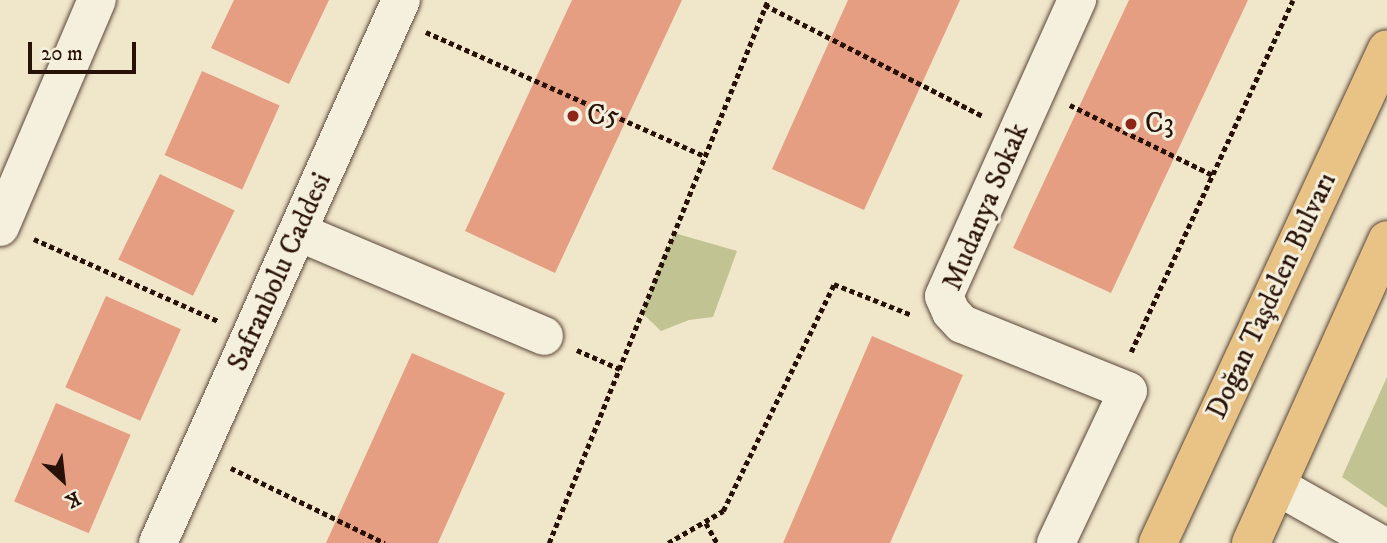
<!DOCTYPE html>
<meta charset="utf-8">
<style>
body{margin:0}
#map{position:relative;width:1387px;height:543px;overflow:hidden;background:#f0e6ca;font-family:"IM FELL DW Pica",serif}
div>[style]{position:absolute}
.green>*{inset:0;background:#c1c392}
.building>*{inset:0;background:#e69e83;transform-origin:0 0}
.path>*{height:4.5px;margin-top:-2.25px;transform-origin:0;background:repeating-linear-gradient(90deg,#281107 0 5px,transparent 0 8.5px)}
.roads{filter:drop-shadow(0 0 2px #5a4638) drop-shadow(0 0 2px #5a4638)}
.minor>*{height:38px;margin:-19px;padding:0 19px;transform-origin:19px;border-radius:19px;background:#f5efdd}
.major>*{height:38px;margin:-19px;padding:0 19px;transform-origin:19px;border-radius:19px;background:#e8c385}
.dots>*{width:19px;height:19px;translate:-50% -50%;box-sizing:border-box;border:4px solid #f5efdd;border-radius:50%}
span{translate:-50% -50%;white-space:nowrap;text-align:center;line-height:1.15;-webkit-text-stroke:6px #f5efdd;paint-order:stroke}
.poi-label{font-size:28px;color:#281107}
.left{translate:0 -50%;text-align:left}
.street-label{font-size:28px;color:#281107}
.north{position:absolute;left:28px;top:445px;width:70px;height:70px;-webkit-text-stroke:5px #f5efdd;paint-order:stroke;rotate:153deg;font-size:19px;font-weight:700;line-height:28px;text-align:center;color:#281107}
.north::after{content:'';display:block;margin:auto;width:24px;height:32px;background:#281107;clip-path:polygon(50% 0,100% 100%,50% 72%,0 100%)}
.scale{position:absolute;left:28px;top:42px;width:108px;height:32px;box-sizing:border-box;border:4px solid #281107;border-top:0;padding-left:9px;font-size:21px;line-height:24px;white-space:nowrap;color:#281107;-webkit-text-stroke:5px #f5efdd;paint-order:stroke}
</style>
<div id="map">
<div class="green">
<i style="clip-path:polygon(674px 233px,737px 251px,713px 317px,689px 320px,661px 331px,642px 313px)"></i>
<i style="clip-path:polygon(1387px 377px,1387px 508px,1342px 477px)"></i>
</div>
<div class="building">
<i style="clip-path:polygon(234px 0,329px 0,289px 84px,211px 48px)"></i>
<i style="clip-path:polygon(572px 0,682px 0,555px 273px,465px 231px)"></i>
<i style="clip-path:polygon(848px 0,960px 0,864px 210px,772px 169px)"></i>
<i style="clip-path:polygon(1129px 0,1248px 0,1111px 293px,1013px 248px)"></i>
<i style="left:202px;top:71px;width:85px;height:92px;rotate:24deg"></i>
<i style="left:160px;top:174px;width:83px;height:95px;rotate:26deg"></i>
<i style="left:106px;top:296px;width:82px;height:100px;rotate:24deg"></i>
<i style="clip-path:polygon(872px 336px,963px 375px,890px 543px,783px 543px)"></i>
<i style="clip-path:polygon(412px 353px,505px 393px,438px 543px,326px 543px)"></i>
<i style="left:56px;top:403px;width:81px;height:107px;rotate:23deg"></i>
</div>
<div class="path">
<i style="left:765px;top:5px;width:245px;rotate:27deg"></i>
<i style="left:426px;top:32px;width:305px;rotate:24deg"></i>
<i style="left:1070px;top:105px;width:159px;rotate:26.1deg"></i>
<i style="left:34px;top:239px;width:201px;rotate:24deg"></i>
<i style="left:577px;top:350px;width:47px;rotate:23.8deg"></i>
<i style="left:1131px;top:352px;width:387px;rotate:-65.3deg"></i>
<i style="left:231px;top:468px;width:171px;rotate:26deg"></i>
<i style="left:706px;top:523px;width:23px;rotate:61deg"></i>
<i style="left:549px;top:543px;width:585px;rotate:-68.04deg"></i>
<i style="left:668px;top:543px;width:64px;rotate:-30.2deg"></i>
<i style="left:723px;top:511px;width:253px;rotate:-63.9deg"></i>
<i style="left:834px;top:284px;width:84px;rotate:21.7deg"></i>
</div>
<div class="roads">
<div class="minor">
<i style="left:0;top:227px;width:247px;rotate:-66.9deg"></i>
<i style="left:298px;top:232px;width:267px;rotate:22.9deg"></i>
<i style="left:1277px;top:486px;width:116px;rotate:29.4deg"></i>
<i style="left:158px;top:543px;width:595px;rotate:-65.89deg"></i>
<i style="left:1056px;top:543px;width:168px;rotate:-64.7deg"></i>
<i style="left:1128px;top:391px;width:179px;rotate:-158deg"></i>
<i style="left:962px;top:324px;width:16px;rotate:-133deg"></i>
<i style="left:951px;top:312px;width:17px;rotate:-114deg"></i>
<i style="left:944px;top:296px;width:325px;rotate:-65.8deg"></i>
</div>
<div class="major">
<i style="left:1158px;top:543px;width:544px;rotate:-65.13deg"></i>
<i style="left:1251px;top:543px;width:332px;rotate:-65.8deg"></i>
</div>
</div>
<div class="dots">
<i style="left:573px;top:116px;background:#8f2418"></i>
<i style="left:1131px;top:124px;background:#8f2418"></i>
</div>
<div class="poi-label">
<span class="left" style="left:587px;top:116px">C5</span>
<span class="left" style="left:1145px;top:124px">C3</span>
</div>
<div class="street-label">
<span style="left:986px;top:207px;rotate:-67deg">Mudanya Sokak</span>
<span style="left:280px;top:272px;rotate:-66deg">Safranbolu Caddesi</span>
<span style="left:1272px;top:296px;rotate:-65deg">Doğan Taşdelen Bulvarı</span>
</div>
<div class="north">K</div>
<div class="scale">20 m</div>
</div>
